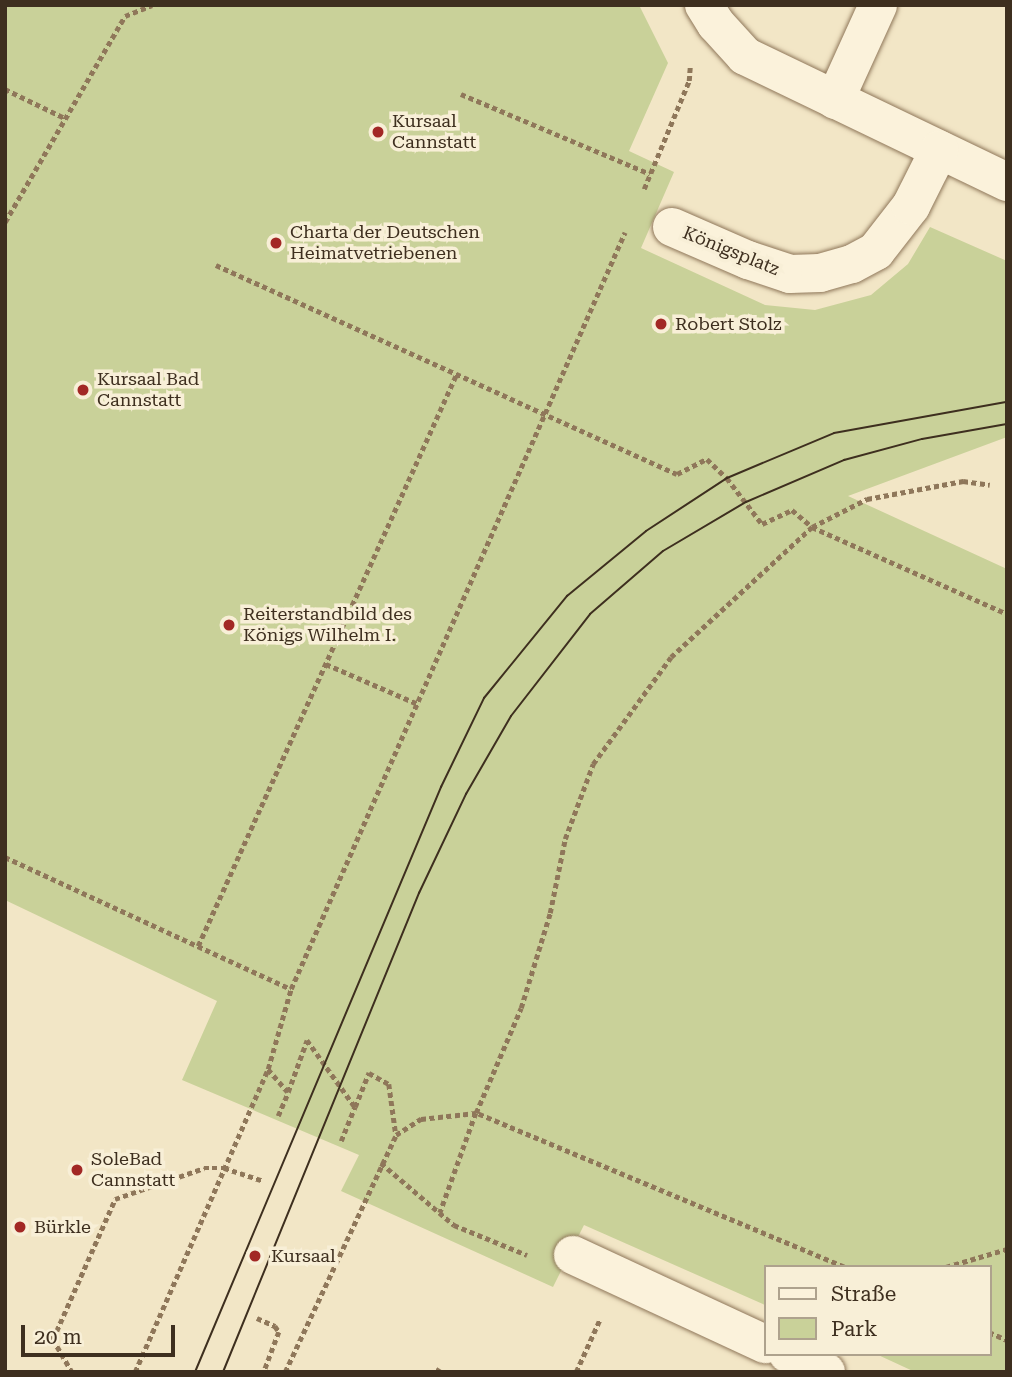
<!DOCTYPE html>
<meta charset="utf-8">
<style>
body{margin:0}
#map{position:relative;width:1012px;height:1377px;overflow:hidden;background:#f2e6c6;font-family:"Roboto Serif",serif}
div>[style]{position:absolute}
.green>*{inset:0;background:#c9d199}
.path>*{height:4.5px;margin-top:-2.25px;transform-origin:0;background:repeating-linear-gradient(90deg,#8f775a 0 5px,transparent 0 8.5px)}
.roads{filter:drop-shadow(0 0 2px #8f775a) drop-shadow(0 0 2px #8f775a)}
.minor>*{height:38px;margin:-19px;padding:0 19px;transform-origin:19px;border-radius:19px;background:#fbf2db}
.tram>*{height:2px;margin:-1px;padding:0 1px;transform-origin:1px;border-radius:1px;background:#3e2f1f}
.dots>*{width:19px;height:19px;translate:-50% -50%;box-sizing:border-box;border:4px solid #f8efd7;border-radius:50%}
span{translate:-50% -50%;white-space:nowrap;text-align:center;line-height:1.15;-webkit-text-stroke:7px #f8efd7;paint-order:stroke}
.poi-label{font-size:18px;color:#3e2f1f}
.left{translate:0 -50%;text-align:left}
.street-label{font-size:18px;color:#3e2f1f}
.frame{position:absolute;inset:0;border:7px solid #3e2f1f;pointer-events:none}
.legend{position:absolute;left:764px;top:1265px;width:228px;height:91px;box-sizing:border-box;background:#f8efd7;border:2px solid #aea28d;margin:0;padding:9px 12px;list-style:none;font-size:21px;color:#3e2f1f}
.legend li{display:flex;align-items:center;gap:14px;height:35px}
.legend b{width:35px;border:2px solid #aea28d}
.scale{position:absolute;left:21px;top:1325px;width:154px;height:32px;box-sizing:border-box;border:4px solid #3e2f1f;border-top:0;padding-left:9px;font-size:21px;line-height:24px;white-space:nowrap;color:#3e2f1f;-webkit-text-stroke:5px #f8efd7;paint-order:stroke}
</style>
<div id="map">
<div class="green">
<i style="clip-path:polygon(5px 5px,639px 5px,668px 63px,629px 151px,674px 172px,641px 248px,765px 305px,815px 310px,871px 295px,908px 264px,930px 227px,1007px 261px,1007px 437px,848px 496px,1007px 569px,1007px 1372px,915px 1372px,876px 1354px,989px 1354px,989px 1267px,765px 1267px,765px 1305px,584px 1225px,553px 1287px,341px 1191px,359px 1155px,182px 1080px,217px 1001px,5px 900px)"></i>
</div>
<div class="path">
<i style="left:5px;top:89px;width:67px;rotate:25.8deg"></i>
<i style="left:461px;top:94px;width:205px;rotate:22.9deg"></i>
<i style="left:644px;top:189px;width:117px;rotate:-67.4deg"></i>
<i style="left:689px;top:81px;width:14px;rotate:-86deg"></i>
<i style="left:5px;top:222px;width:238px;rotate:-59.8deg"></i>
<i style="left:125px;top:16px;width:29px;rotate:-22deg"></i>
<i style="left:216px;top:265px;width:506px;rotate:24.39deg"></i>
<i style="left:677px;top:474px;width:34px;rotate:-27deg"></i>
<i style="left:707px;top:459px;width:28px;rotate:44deg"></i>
<i style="left:727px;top:478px;width:58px;rotate:52.7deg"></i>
<i style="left:762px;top:524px;width:33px;rotate:-25deg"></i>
<i style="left:792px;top:510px;width:26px;rotate:40deg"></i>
<i style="left:812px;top:527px;width:214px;rotate:24deg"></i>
<i style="left:326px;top:664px;width:100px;rotate:23.5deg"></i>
<i style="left:5px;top:857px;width:315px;rotate:24.8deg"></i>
<i style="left:198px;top:946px;width:629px;rotate:-65.68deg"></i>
<i style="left:268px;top:1069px;width:30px;rotate:49deg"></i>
<i style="left:288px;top:1092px;width:55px;rotate:-69.9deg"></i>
<i style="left:307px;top:1040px;width:82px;rotate:54.4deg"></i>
<i style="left:355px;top:1107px;width:37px;rotate:-68deg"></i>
<i style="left:369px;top:1073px;width:23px;rotate:29deg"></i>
<i style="left:389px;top:1084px;width:51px;rotate:82.2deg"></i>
<i style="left:278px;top:1116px;width:26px;rotate:-67deg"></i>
<i style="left:341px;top:1141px;width:37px;rotate:-68deg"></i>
<i style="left:381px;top:1163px;width:96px;rotate:40.3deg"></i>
<i style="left:454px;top:1225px;width:79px;rotate:22.3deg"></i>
<i style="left:844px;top:1267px;width:399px;rotate:-157.3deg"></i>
<i style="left:476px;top:1113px;width:114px;rotate:-66.8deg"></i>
<i style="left:521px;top:1008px;width:99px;rotate:-73deg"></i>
<i style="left:550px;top:913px;width:76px;rotate:-78.5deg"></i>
<i style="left:565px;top:839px;width:80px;rotate:-69.5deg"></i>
<i style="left:593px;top:764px;width:132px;rotate:-53.9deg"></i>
<i style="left:671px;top:657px;width:192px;rotate:-42.7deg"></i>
<i style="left:812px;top:527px;width:62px;rotate:-27deg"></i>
<i style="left:867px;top:499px;width:98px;rotate:-10.6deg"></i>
<i style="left:963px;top:481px;width:27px;rotate:8deg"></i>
<i style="left:946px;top:1267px;width:64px;rotate:-16.4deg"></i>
<i style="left:257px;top:1318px;width:20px;rotate:24deg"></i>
<i style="left:275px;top:1326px;width:7px;rotate:56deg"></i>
<i style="left:279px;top:1332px;width:43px;rotate:110.6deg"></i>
<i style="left:35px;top:1331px;width:20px;rotate:24deg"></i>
<i style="left:53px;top:1339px;width:153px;rotate:-66.1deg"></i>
<i style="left:115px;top:1199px;width:94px;rotate:-19.2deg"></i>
<i style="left:204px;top:1168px;width:20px"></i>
<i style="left:224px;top:1168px;width:40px;rotate:18deg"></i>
<i style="left:989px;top:1332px;width:20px;rotate:24deg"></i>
<i style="left:53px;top:1339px;width:38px;rotate:60deg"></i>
<i style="left:436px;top:1369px;width:6px;rotate:31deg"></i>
<i style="left:135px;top:1372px;width:331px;rotate:-66.3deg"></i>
<i style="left:268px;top:1069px;width:83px;rotate:-74deg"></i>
<i style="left:291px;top:989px;width:827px;rotate:-66.19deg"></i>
<i style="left:285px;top:1372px;width:262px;rotate:-64.9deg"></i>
<i style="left:396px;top:1135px;width:30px;rotate:-33deg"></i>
<i style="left:421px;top:1119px;width:55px;rotate:-6.2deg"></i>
<i style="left:476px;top:1113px;width:106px;rotate:109.8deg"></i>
<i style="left:576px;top:1372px;width:58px;rotate:-65.6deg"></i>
</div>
<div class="roads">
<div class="minor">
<i style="left:704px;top:5px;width:22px;rotate:58deg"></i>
<i style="left:716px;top:24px;width:43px;rotate:47.8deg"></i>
<i style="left:745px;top:56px;width:291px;rotate:25.7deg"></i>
<i style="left:835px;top:100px;width:104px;rotate:-65.6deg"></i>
<i style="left:672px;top:227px;width:83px;rotate:23.5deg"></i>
<i style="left:748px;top:260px;width:44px;rotate:18.4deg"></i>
<i style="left:790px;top:274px;width:30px;rotate:-2deg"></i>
<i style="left:820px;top:273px;width:33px;rotate:-16deg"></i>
<i style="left:852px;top:264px;width:27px;rotate:-28deg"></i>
<i style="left:876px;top:251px;width:57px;rotate:-52.1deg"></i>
<i style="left:911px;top:206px;width:63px;rotate:-63.4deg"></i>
<i style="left:573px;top:1255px;width:212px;rotate:24.9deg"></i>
<i style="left:788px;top:1354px;width:42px;rotate:25.3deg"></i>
</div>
</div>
<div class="tram">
<i style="left:195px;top:1372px;width:635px;rotate:-67.19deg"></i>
<i style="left:441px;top:787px;width:99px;rotate:-64.2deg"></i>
<i style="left:484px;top:698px;width:132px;rotate:-50.9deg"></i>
<i style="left:567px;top:596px;width:102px;rotate:-39.4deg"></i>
<i style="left:646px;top:531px;width:97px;rotate:-33.2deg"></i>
<i style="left:727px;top:478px;width:116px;rotate:-22.8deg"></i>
<i style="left:834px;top:433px;width:176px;rotate:-10.2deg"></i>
<i style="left:223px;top:1372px;width:518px;rotate:-67.75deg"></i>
<i style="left:419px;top:893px;width:110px;rotate:-64.6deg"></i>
<i style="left:466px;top:794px;width:90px;rotate:-60deg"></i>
<i style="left:511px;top:716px;width:129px;rotate:-52.2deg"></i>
<i style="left:590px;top:614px;width:96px;rotate:-40.8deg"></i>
<i style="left:663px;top:551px;width:96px;rotate:-30.6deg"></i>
<i style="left:746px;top:502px;width:107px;rotate:-23.2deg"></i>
<i style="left:844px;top:460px;width:81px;rotate:-15.1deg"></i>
<i style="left:922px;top:439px;width:86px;rotate:-10deg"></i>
</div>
<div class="dots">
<i style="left:378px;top:132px;background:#a22825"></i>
<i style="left:276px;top:243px;background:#a22825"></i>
<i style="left:661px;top:324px;background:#a22825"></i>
<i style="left:83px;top:390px;background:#a22825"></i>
<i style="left:229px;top:625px;background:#a22825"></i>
<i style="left:77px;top:1170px;background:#a22825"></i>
<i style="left:20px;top:1227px;background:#a22825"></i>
<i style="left:255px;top:1256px;background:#a22825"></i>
</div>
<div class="poi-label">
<span class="left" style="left:392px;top:132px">Kursaal<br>Cannstatt</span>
<span class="left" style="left:290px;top:243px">Charta der Deutschen<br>Heimatvetriebenen</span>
<span class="left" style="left:675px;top:324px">Robert Stolz</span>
<span class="left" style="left:97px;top:390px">Kursaal Bad<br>Cannstatt</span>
<span class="left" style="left:243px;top:625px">Reiterstandbild des<br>Königs Wilhelm I.</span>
<span class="left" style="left:91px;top:1170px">SoleBad<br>Cannstatt</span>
<span class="left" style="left:34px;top:1227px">Bürkle</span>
<span class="left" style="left:271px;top:1256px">Kursaal</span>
</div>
<div class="street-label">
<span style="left:731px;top:251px;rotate:22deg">Königsplatz</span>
</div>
<div class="frame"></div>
<ul class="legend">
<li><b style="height:9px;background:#fbf2db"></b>Straße</li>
<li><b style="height:19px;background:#c9d199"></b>Park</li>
</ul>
<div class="scale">20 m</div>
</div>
